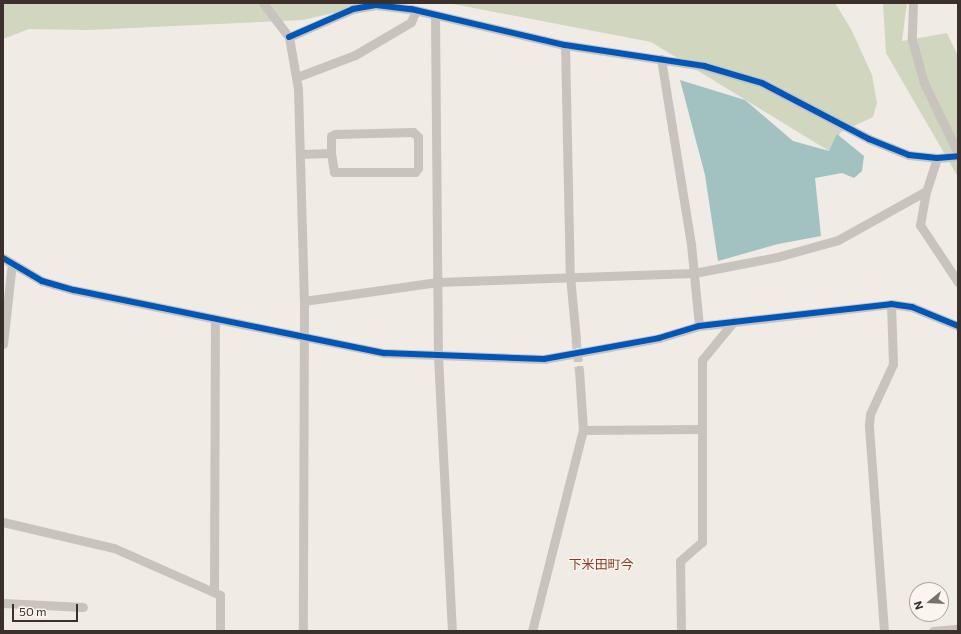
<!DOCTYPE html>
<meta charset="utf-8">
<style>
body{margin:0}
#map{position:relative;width:961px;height:634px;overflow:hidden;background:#f0ebe5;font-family:Commissioner,"Noto Sans JP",sans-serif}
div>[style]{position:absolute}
.green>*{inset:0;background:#d1d6bf}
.water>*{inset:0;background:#a1c2c1}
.minor-tunnel>*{height:9px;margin-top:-4.5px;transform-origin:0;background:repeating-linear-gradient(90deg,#ccc6c0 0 9px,transparent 0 13.5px)}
.minor>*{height:9px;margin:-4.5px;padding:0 4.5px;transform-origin:4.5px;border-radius:4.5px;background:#c9c3be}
.cycleway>*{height:6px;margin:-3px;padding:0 3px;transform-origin:3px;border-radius:3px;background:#0057b8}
span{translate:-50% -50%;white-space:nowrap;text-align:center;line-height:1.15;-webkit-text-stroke:3px #fbf5ee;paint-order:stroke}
.quarter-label{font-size:13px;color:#8c3b22}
.frame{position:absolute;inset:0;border:4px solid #3b302b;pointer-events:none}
.north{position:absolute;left:909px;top:582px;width:40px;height:40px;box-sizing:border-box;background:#fbf5ee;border:1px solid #aea6a0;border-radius:50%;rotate:252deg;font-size:11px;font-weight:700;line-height:16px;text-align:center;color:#3b302b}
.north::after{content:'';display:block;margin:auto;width:14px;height:18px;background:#7a716c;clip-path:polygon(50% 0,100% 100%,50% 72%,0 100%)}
.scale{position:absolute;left:12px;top:604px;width:66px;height:18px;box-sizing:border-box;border:2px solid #3b302b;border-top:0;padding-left:5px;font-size:12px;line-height:14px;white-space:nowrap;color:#3b302b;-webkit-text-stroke:3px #fbf5ee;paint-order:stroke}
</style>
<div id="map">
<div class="green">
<i style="clip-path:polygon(3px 3px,377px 3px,303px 20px,88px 30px,29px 29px,3px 39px)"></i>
<i style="clip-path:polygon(448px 3px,835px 3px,851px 29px,872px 75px,877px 103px,873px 117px,841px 132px,829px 151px,651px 42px)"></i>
<i style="clip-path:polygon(883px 3px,907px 3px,902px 41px,947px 33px,958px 56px,958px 177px,886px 53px)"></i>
</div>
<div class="water">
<i style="clip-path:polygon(680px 80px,745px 100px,793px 141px,829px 151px,837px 134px,864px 156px,862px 171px,854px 178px,842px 173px,815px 178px,821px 236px,778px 244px,718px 261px,705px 175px)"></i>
</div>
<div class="minor-tunnel">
<i style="left:576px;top:339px;width:31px;rotate:84deg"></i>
</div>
<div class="minor">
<i style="left:263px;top:3px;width:43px;rotate:52.6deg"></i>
<i style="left:289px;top:37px;width:53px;rotate:80.2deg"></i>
<i style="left:298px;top:89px;width:212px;rotate:88.4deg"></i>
<i style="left:304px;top:301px;width:330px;rotate:90.2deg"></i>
<i style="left:913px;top:3px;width:37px;rotate:92deg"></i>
<i style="left:912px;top:40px;width:45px;rotate:74.4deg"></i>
<i style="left:924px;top:83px;width:78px;rotate:64.1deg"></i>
<i style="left:435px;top:15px;width:341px;rotate:89.5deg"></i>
<i style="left:438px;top:356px;width:275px;rotate:87.1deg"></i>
<i style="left:289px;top:37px;width:70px;rotate:-23.6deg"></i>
<i style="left:353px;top:9px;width:23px;rotate:-10deg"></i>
<i style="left:376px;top:5px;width:35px;rotate:7deg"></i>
<i style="left:411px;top:9px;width:158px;rotate:13.2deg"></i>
<i style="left:565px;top:45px;width:141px;rotate:8.6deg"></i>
<i style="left:704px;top:66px;width:60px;rotate:16.3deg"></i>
<i style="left:762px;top:83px;width:121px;rotate:27.6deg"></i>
<i style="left:869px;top:139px;width:43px;rotate:21.8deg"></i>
<i style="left:909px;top:155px;width:28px;rotate:6deg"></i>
<i style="left:937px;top:158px;width:21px;rotate:-5deg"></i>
<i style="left:565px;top:45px;width:231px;rotate:88.8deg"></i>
<i style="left:570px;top:276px;width:63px;rotate:84.6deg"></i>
<i style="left:661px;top:59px;width:187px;rotate:80.8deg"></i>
<i style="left:691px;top:244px;width:82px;rotate:84.4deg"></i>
<i style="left:297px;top:77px;width:62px;rotate:-20.8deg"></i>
<i style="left:355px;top:55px;width:65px;rotate:-30.5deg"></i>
<i style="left:411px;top:22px;width:13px;rotate:-67deg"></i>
<i style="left:300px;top:154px;width:31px;rotate:-2deg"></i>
<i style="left:331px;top:153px;width:19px;rotate:81deg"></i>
<i style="left:334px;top:172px;width:81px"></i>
<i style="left:415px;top:172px;width:5px;rotate:-53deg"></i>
<i style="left:418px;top:168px;width:31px;rotate:-90deg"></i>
<i style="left:418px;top:137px;width:7px;rotate:-135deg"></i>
<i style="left:413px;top:132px;width:78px;rotate:178.5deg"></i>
<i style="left:335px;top:134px;width:4px;rotate:153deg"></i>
<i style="left:331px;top:136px;width:17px;rotate:90deg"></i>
<i style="left:937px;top:158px;width:35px;rotate:108deg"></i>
<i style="left:926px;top:191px;width:35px;rotate:100deg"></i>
<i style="left:920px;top:225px;width:69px;rotate:56.3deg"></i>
<i style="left:3px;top:258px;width:45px;rotate:30.5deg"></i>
<i style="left:42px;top:281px;width:33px;rotate:16deg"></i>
<i style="left:74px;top:290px;width:317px;rotate:11.5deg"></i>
<i style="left:385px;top:353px;width:159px;rotate:2.2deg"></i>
<i style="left:544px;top:359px;width:117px;rotate:-10.3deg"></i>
<i style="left:659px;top:338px;width:42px;rotate:-16.7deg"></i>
<i style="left:699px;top:326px;width:193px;rotate:-6.5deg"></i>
<i style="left:891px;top:304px;width:21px;rotate:8deg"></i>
<i style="left:912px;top:307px;width:50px;rotate:22.4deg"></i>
<i style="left:304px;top:301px;width:135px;rotate:-8.1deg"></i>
<i style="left:438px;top:282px;width:256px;rotate:-2deg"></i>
<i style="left:694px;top:273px;width:85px;rotate:-10.9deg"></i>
<i style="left:777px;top:257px;width:63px;rotate:-15.6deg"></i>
<i style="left:838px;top:240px;width:101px;rotate:-29.1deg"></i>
<i style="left:3px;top:344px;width:81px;rotate:-83.7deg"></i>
<i style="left:583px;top:430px;width:117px;rotate:-0.5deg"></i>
<i style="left:3px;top:522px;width:114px;rotate:13.2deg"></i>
<i style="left:114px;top:548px;width:116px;rotate:23.9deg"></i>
<i style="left:220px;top:595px;width:36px;rotate:90deg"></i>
<i style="left:214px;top:592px;width:271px;rotate:-89.8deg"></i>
<i style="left:3px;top:603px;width:80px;rotate:2.9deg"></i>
<i style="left:532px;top:631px;width:207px;rotate:-75.8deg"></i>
<i style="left:583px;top:430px;width:60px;rotate:-93.8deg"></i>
<i style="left:681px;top:631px;width:70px;rotate:-90.8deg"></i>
<i style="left:680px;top:561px;width:29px;rotate:-41deg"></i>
<i style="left:702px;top:542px;width:182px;rotate:-90deg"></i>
<i style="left:702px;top:360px;width:50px;rotate:-50.6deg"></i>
<i style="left:884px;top:631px;width:207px;rotate:-94.2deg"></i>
<i style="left:869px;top:425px;width:11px;rotate:-85deg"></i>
<i style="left:870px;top:414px;width:55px;rotate:-65.3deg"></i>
<i style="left:893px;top:364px;width:60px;rotate:-91.9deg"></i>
<i style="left:933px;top:631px;width:25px;rotate:-5deg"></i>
</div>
<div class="cycleway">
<i style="left:289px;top:37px;width:70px;rotate:-23.6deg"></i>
<i style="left:353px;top:9px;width:23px;rotate:-10deg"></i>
<i style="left:376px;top:5px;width:35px;rotate:7deg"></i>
<i style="left:411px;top:9px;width:158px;rotate:13.2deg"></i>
<i style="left:565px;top:45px;width:141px;rotate:8.6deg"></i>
<i style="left:704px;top:66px;width:60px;rotate:16.3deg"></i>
<i style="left:762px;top:83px;width:121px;rotate:27.6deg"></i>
<i style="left:869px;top:139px;width:43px;rotate:21.8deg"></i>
<i style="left:909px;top:155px;width:28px;rotate:6deg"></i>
<i style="left:937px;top:158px;width:21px;rotate:-5deg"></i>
<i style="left:3px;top:258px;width:45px;rotate:30.5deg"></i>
<i style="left:42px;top:281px;width:33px;rotate:16deg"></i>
<i style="left:74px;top:290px;width:317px;rotate:11.5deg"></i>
<i style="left:385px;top:353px;width:159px;rotate:2.2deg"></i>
<i style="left:544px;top:359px;width:117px;rotate:-10.3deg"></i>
<i style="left:659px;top:338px;width:42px;rotate:-16.7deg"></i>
<i style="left:699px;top:326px;width:193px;rotate:-6.5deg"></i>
<i style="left:891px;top:304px;width:21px;rotate:8deg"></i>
<i style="left:912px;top:307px;width:50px;rotate:22.4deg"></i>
</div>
<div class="quarter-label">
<span style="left:601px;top:564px">下米田町今</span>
</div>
<div class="frame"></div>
<div class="north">N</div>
<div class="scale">50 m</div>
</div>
